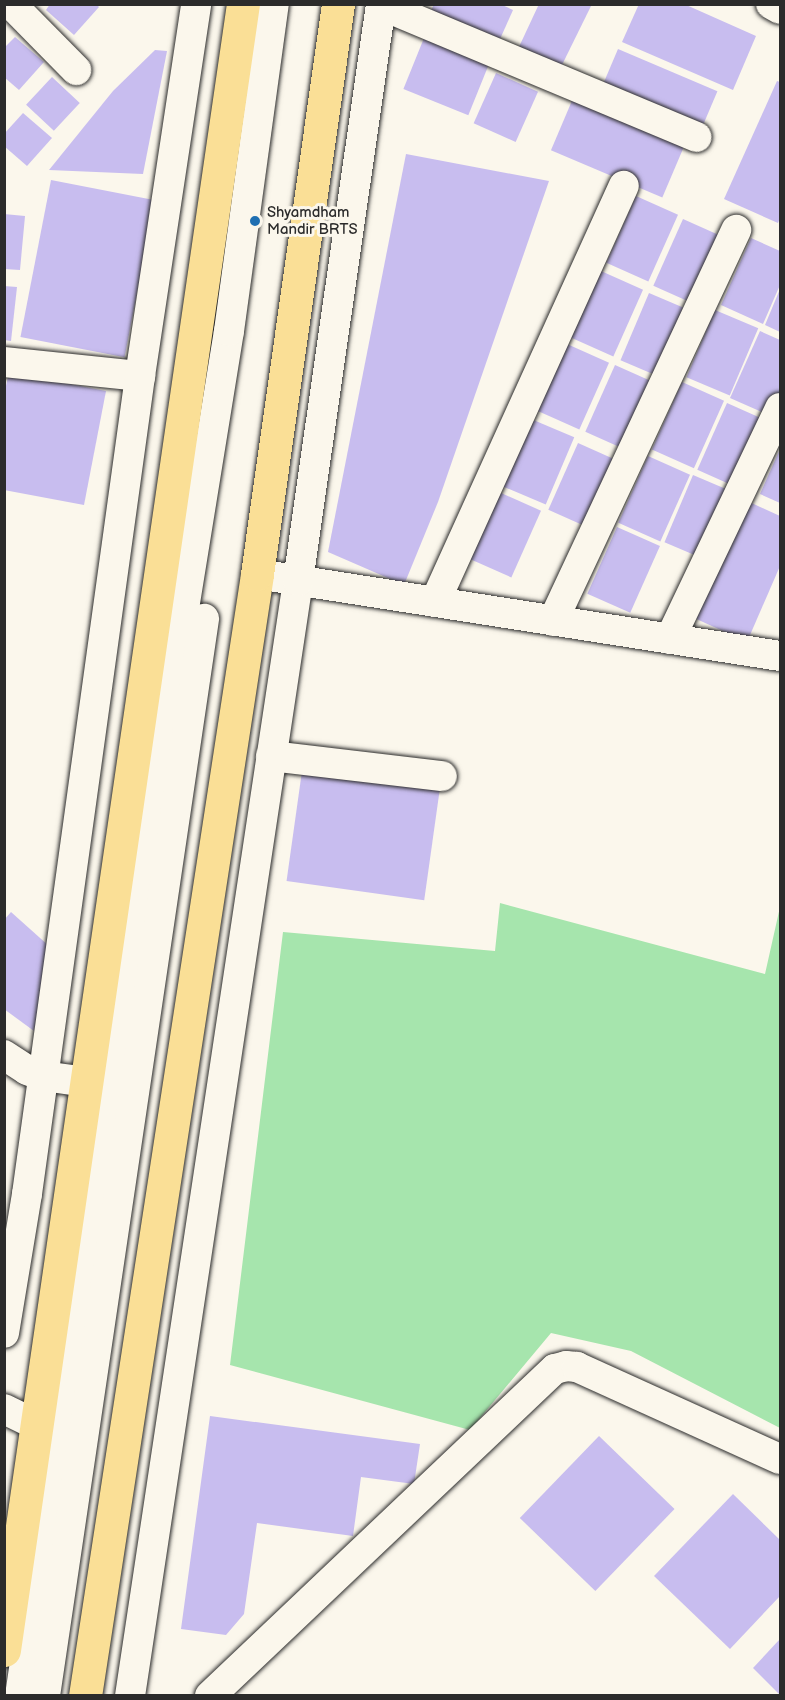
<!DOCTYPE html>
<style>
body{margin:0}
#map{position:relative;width:785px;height:1700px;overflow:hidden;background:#fbf7ec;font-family:"Balsamiq Sans",sans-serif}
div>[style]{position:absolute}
.green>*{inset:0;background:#a6e5ad}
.building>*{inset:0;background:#c8bdef;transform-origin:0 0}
.roads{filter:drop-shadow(0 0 2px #2b2b2b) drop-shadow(0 0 2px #2b2b2b)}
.minor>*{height:30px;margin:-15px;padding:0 15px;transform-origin:15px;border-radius:15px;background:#fbf7ec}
.major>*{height:33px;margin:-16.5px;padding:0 16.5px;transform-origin:16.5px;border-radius:16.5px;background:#fadf96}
.dots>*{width:16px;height:16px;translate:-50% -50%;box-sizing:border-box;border:3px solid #fbf7ec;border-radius:50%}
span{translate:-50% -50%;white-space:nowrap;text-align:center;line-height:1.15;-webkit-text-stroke:6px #fbf7ec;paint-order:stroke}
.poi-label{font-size:15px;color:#2b2b2b}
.left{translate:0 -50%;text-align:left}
.frame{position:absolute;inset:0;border:6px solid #2b2b2b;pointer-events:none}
</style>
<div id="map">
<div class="green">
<i style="clip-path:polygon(500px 903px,765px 974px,780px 907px,780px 1428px,631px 1351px,551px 1333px,470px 1430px,230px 1365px,283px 932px,495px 951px)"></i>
</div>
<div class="building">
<i style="clip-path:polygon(50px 4px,96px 4px,99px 7px,74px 35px,46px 10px)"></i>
<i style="clip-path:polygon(434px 4px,500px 4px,513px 10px,496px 48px,428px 18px)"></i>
<i style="clip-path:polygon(539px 4px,592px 4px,560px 69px,518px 49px)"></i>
<i style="clip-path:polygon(639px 4px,684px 4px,756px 36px,733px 90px,622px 42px)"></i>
<i style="clip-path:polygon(15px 37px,44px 62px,19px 90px,4px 77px,4px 48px)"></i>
<i style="left:424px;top:38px;width:70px;height:55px;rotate:22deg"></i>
<i style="left:618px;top:49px;width:108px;height:47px;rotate:23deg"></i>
<i style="clip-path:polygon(155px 50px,167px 51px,143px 174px,49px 170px,113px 91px)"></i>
<i style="left:496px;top:73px;width:46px;height:55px;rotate:24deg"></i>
<i style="left:52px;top:77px;width:38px;height:38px;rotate:43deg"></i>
<i style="clip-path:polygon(777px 81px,780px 82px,780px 218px,778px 223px,724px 199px)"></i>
<i style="left:574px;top:96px;width:121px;height:59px;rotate:23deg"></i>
<i style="clip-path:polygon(23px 113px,52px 138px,27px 166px,4px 146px,4px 134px)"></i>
<i style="clip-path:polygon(406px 154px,549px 181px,438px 502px,404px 585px,328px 552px)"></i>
<i style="left:51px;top:180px;width:106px;height:160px;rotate:11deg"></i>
<i style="left:636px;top:196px;width:46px;height:73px;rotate:24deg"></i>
<i style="clip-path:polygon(4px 214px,25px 216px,20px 270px,4px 269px)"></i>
<i style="left:683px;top:219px;width:46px;height:73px;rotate:24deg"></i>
<i style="clip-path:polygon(751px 238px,780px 251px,780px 285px,763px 324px,721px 305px)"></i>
<i style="left:601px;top:271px;width:46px;height:73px;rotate:24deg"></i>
<i style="clip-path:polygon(4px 286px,17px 287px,11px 341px,4px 340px)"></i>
<i style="clip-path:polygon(780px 289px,780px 332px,765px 325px)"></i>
<i style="left:649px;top:293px;width:46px;height:73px;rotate:23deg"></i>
<i style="left:715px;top:310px;width:47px;height:73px;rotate:23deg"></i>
<i style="clip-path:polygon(760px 331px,780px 340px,780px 399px,773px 417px,730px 398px)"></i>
<i style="left:567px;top:344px;width:46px;height:73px;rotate:24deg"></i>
<i style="left:615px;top:365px;width:46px;height:73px;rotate:24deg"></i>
<i style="clip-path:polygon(9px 372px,106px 391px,84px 505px,4px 490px,4px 395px)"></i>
<i style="left:682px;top:382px;width:46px;height:74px;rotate:24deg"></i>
<i style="left:727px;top:403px;width:46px;height:73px;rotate:24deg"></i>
<i style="left:531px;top:419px;width:47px;height:73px;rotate:23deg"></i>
<i style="left:578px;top:443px;width:46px;height:73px;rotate:24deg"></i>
<i style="clip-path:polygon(780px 449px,780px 503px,760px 494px)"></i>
<i style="left:648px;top:456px;width:46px;height:73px;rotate:24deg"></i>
<i style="left:693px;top:475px;width:46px;height:73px;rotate:23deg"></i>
<i style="left:499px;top:492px;width:46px;height:73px;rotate:24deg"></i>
<i style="clip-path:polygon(745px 500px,780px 516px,780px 566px,747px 642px,692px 617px)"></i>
<i style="left:617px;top:527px;width:47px;height:73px;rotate:24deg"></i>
<i style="left:302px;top:771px;width:139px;height:111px;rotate:8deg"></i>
<i style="clip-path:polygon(11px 912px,49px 946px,34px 1031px,4px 1009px,4px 920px)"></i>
<i style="clip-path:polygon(210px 1416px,420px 1444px,414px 1484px,361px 1477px,353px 1536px,257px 1523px,244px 1614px,226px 1635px,181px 1629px)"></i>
<i style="left:599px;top:1436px;width:105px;height:114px;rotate:44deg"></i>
<i style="clip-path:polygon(733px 1494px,780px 1540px,780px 1596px,730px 1649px,654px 1576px)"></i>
<i style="clip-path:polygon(780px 1639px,780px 1695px,753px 1668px)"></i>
</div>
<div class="roads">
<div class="minor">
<i style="left:11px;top:4px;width:93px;rotate:45.4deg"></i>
<i style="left:771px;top:4px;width:10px;rotate:29deg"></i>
<i style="left:381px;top:5px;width:342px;rotate:22.7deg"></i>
<i style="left:4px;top:362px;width:137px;rotate:5.9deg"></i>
<i style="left:257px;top:574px;width:529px;rotate:8.91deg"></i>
<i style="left:435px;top:602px;width:457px;rotate:-65.6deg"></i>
<i style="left:553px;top:621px;width:432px;rotate:-64.9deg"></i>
<i style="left:670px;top:639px;width:256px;rotate:-64.5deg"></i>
<i style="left:271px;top:756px;width:172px;rotate:6.7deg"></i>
<i style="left:4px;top:1055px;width:27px;rotate:33deg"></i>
<i style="left:27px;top:1070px;width:17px;rotate:21deg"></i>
<i style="left:43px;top:1076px;width:43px;rotate:7.9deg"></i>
<i style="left:4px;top:1333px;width:141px;rotate:-80.6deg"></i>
<i style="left:27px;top:1194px;width:826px;rotate:-82.13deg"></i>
<i style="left:140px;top:376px;width:376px;rotate:-81.4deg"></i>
<i style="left:4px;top:1409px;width:37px;rotate:26deg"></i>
<i style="left:20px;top:1696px;width:806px;rotate:-81.65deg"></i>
<i style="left:137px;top:899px;width:575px;rotate:-80.8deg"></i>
<i style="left:229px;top:331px;width:330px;rotate:-82.2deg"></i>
<i style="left:45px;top:1696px;width:1089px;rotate:-81.6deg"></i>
<i style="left:130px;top:1696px;width:1128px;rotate:-81.43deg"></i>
<i style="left:298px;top:581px;width:583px;rotate:-81.81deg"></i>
<i style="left:210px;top:1696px;width:475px;rotate:-43.5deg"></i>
<i style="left:555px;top:1369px;width:11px;rotate:-15deg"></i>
<i style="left:566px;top:1366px;width:11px;rotate:5deg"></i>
<i style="left:577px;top:1367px;width:223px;rotate:24.4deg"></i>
</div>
<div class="major">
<i style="left:4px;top:1650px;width:1663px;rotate:-81.74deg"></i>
<i style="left:85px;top:1696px;width:1135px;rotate:-81.28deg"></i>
<i style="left:257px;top:574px;width:576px;rotate:-81.91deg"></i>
</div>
</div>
<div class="dots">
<i style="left:255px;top:221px;background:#1f6fb2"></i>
</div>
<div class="poi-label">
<span class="left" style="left:267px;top:221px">Shyamdham<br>Mandir BRTS</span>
</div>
<div class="frame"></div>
</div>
